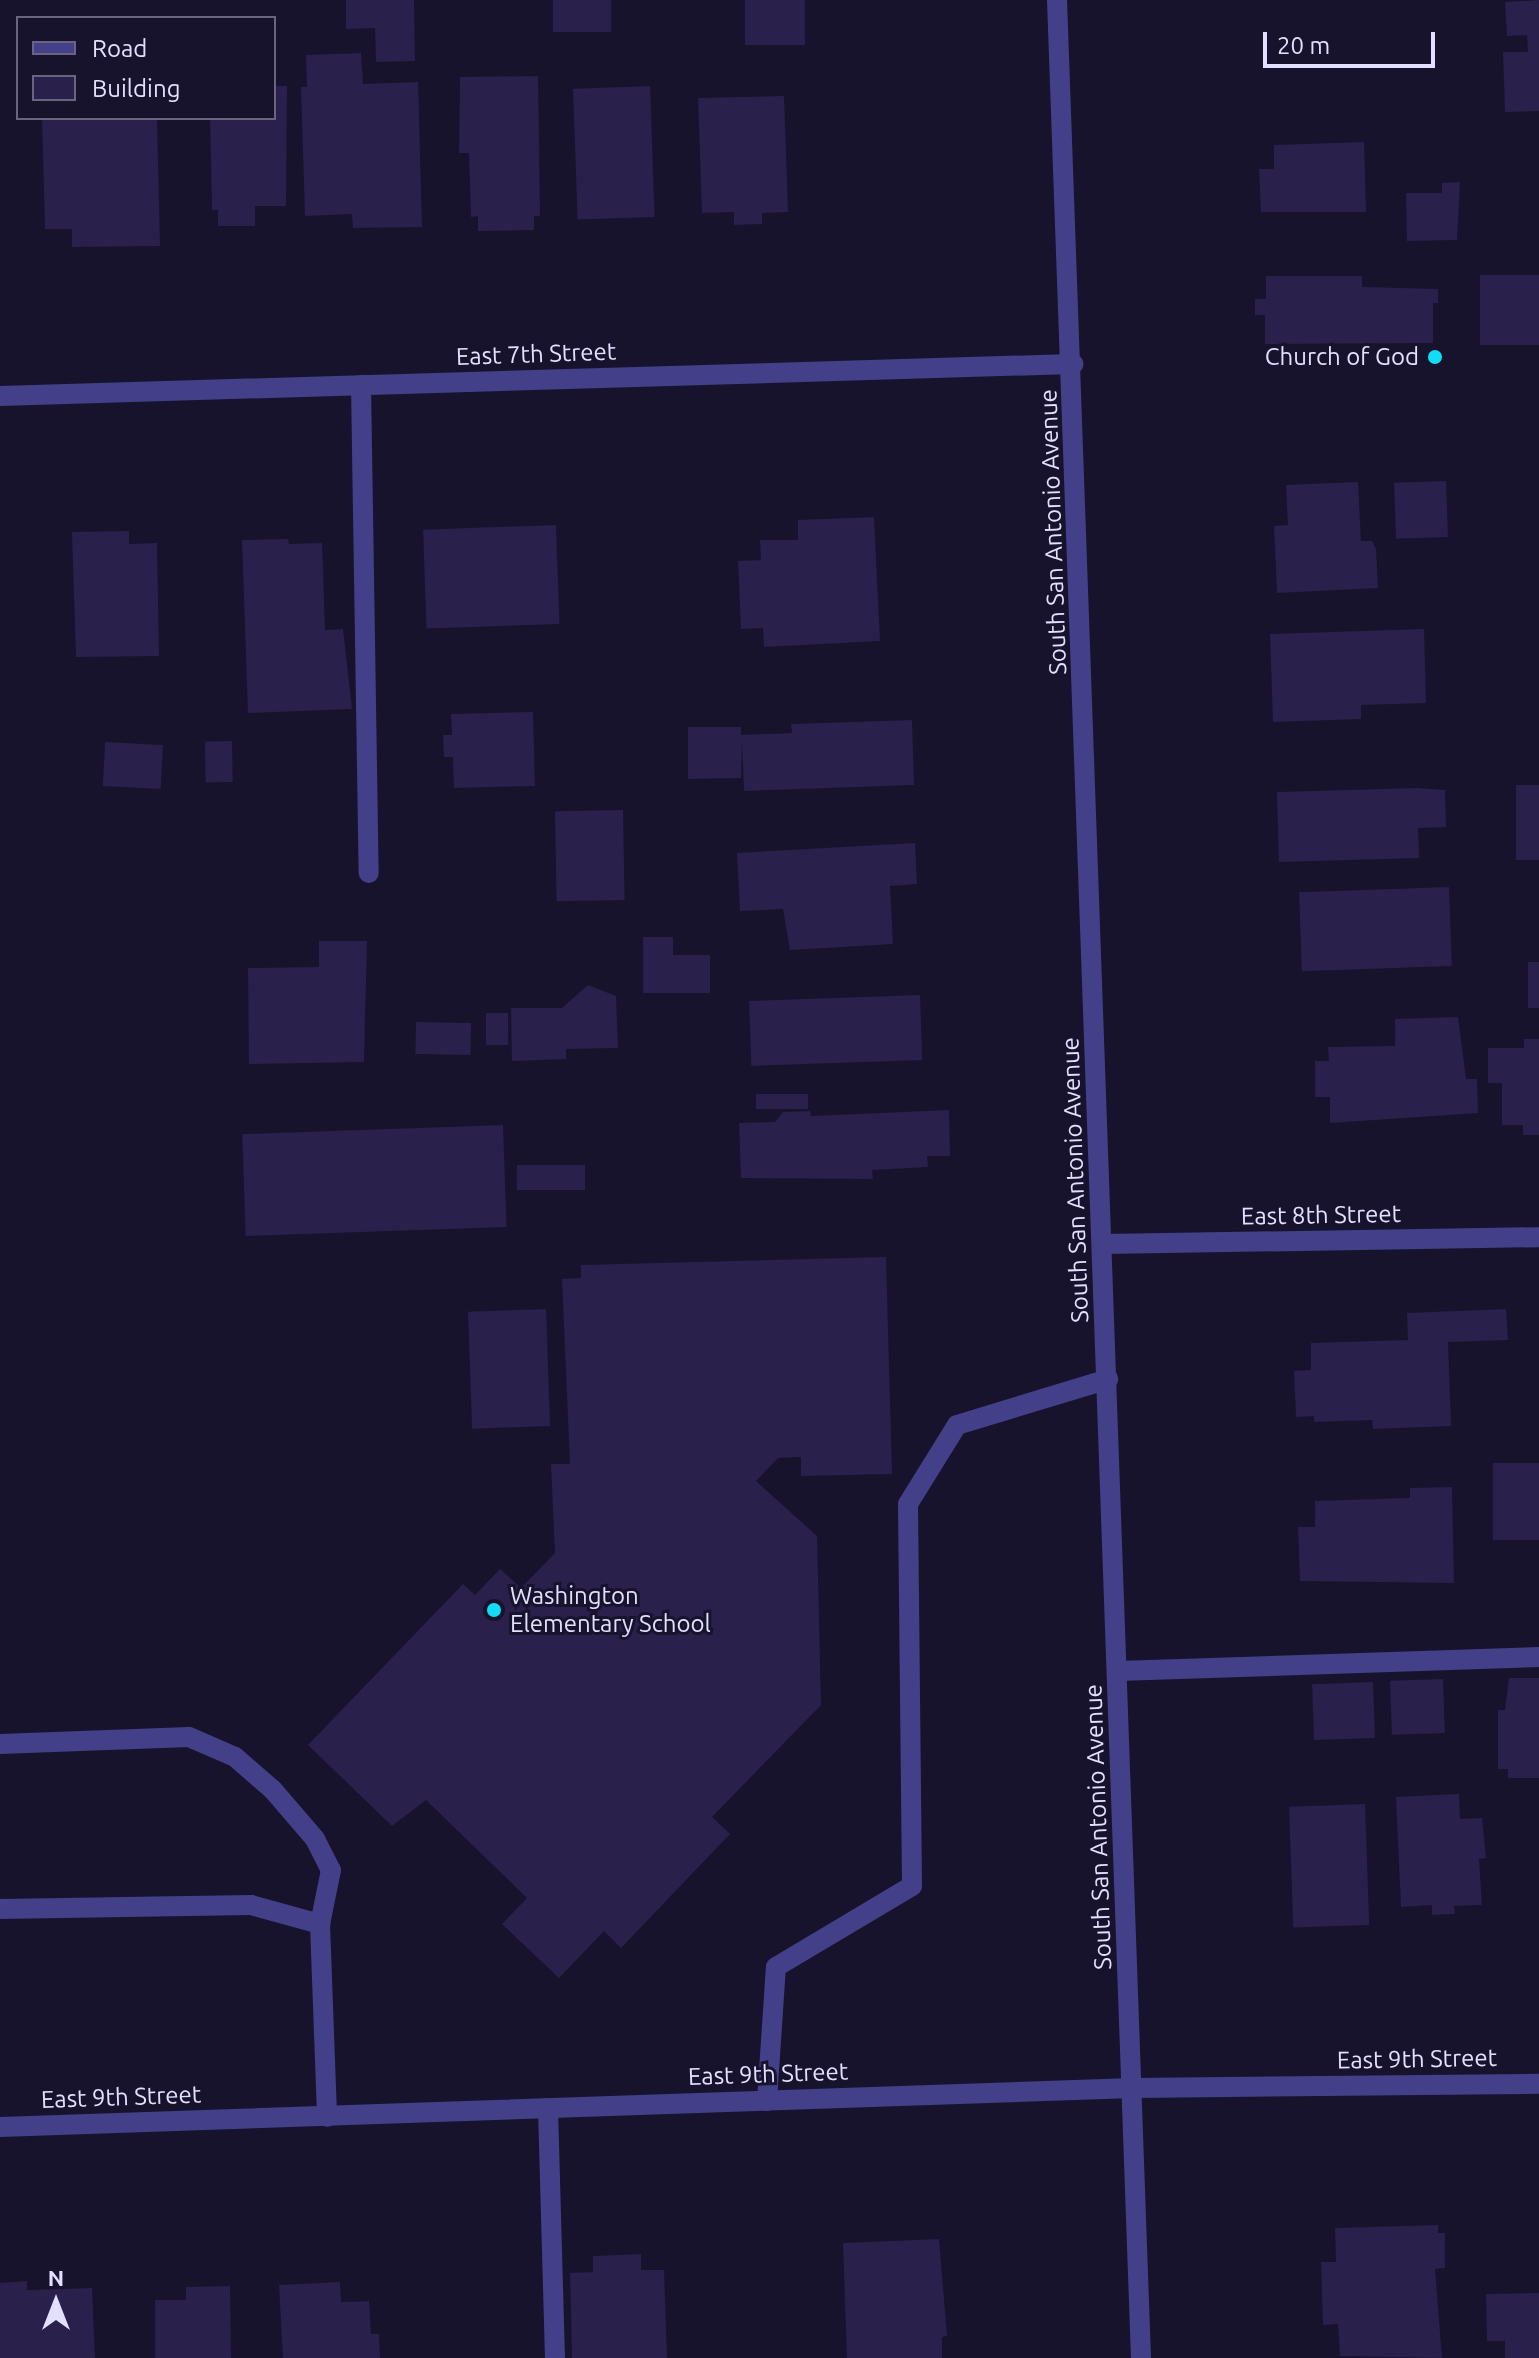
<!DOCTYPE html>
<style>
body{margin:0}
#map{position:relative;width:1539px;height:2358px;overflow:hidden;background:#17132c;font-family:Ubuntu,sans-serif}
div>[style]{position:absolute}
.building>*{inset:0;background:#29204c;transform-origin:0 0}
.minor>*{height:20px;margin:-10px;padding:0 10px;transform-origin:10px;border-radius:10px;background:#434089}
.dots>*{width:22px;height:22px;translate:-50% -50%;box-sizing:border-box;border:4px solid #17132c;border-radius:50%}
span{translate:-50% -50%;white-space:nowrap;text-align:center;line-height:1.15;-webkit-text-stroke:6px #17132c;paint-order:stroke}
.street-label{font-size:24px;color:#e3dffe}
.poi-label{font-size:24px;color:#e3dffe}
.right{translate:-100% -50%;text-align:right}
.left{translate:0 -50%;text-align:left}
.legend{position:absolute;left:16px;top:16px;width:260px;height:104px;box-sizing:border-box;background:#17132c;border:2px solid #696580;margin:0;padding:10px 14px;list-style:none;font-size:24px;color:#e3dffe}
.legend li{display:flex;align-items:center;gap:16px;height:40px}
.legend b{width:40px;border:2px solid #696580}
.north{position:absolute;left:16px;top:2262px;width:80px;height:80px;-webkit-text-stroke:6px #17132c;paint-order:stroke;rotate:0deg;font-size:22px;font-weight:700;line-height:32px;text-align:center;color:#e3dffe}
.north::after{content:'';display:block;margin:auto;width:28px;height:36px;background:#e3dffe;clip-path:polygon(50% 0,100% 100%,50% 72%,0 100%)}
.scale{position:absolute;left:1263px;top:32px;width:172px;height:36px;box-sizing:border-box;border:4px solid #e3dffe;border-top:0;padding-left:10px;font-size:24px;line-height:28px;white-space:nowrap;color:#e3dffe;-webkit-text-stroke:6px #17132c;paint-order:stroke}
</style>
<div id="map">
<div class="building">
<i style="clip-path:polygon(346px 0,414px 0,415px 61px,376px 62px,375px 28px,346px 29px)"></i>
<i style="left:553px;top:0;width:58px;height:32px"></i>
<i style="left:745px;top:0;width:60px;height:45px"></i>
<i style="clip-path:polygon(1539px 0,1539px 111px,1505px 112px,1503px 52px,1528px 52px,1527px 35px,1507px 36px,1505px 2px)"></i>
<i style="clip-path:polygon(361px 53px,363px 84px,418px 82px,422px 227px,353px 228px,352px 214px,305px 216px,301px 87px,307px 87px,306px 55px)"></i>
<i style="clip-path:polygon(538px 76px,540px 216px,534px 216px,534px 230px,478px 231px,478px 216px,471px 217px,469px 153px,459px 153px,460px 77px)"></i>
<i style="clip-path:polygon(274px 86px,287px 86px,286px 206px,255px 206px,255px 226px,218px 226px,218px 210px,212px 210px,210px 118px,274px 118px)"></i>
<i style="left:650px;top:86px;width:131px;height:77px;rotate:88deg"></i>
<i style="clip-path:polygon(784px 96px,788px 212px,762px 213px,762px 224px,734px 225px,734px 212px,702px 213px,698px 98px)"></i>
<i style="clip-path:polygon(42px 118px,157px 118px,160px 246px,72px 247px,72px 229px,45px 229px)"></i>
<i style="clip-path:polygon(1364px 142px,1366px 212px,1261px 212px,1259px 169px,1274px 169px,1274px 145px)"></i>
<i style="clip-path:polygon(1460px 182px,1457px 240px,1407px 241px,1406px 193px,1442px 193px,1442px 183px)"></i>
<i style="left:1480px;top:275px;width:59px;height:70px"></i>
<i style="clip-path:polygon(1266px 276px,1362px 276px,1362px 287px,1438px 289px,1438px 303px,1433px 303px,1433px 343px,1265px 344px,1265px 315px,1255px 315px,1255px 299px,1266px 299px)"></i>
<i style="left:1446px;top:481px;width:56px;height:52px;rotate:88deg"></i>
<i style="clip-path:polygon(1358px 482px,1361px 541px,1372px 541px,1376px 549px,1378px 588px,1277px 593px,1274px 526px,1288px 525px,1286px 485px)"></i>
<i style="clip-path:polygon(874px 517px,880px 641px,764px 647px,763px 628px,741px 629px,738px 561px,761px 560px,760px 540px,798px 540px,798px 520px)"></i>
<i style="left:556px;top:525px;width:99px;height:133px;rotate:88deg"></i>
<i style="clip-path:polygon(129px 531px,129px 544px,157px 543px,159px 656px,76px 657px,72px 532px)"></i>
<i style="clip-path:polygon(288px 539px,289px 544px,322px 543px,325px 630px,343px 629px,352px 709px,248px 713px,242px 540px)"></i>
<i style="clip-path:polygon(1424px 629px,1426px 703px,1361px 705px,1361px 719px,1273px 722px,1270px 634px)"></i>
<i style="clip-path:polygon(533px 712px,535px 786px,454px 788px,453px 757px,444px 757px,443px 735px,452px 735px,451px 714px)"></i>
<i style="clip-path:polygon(912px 720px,914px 785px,744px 791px,742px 740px,741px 778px,688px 779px,688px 727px,741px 727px,741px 735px,792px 733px,791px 724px)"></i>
<i style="left:232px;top:741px;width:41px;height:27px;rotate:89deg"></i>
<i style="left:163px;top:745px;width:44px;height:58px;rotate:93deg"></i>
<i style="left:1539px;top:785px;width:75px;height:23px;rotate:90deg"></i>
<i style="clip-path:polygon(1417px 788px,1445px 790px,1446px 827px,1418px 828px,1419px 858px,1279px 862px,1277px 792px)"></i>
<i style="left:623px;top:810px;width:90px;height:68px;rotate:89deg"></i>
<i style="clip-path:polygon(915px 843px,917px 884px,890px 886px,893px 944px,790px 950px,783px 909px,740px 911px,737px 853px)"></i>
<i style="left:1449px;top:887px;width:79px;height:150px;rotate:88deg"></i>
<i style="clip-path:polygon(643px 937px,673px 937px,673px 955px,710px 955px,710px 993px,643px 993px)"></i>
<i style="clip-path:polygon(319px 941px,367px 941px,364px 1062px,249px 1064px,248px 968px,319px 967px)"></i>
<i style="left:1528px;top:962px;width:11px;height:46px"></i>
<i style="clip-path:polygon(588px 985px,616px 996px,618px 1048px,566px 1049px,566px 1059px,512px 1061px,511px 1008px,562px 1008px)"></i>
<i style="left:920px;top:995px;width:65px;height:171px;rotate:88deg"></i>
<i style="left:486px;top:1013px;width:22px;height:32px"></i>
<i style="clip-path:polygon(1458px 1017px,1466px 1079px,1477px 1079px,1478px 1113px,1330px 1123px,1330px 1097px,1315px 1097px,1315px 1061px,1329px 1061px,1328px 1047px,1395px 1046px,1395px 1019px)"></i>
<i style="left:416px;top:1022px;width:55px;height:32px;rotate:1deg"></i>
<i style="clip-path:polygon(1524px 1039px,1539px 1039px,1539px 1135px,1523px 1135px,1523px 1125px,1502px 1125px,1502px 1083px,1488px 1083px,1488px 1048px,1524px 1048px)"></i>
<i style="left:756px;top:1094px;width:52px;height:15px"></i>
<i style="clip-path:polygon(949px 1110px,950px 1156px,927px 1156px,928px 1167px,872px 1170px,873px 1179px,741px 1178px,739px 1123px,775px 1122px,783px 1112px,810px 1111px,811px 1116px)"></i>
<i style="left:503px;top:1125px;width:102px;height:261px;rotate:88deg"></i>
<i style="left:585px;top:1165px;width:25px;height:68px;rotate:90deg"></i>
<i style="clip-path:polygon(886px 1257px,892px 1474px,801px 1476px,801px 1457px,778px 1458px,756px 1481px,817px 1536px,821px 1705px,712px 1817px,730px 1834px,621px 1948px,604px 1931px,559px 1978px,502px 1924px,527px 1898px,426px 1800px,392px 1826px,308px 1745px,463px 1584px,475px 1595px,500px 1569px,521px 1588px,555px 1553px,551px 1464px,570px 1464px,562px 1279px,581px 1278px,581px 1265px)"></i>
<i style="left:546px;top:1309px;width:117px;height:78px;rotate:88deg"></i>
<i style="clip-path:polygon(1506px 1309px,1508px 1340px,1448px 1342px,1451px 1426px,1373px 1429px,1372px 1420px,1314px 1422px,1314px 1416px,1296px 1417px,1294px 1371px,1311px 1370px,1311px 1343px,1408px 1340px,1407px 1313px)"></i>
<i style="left:1539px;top:1463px;width:77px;height:46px;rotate:90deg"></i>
<i style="clip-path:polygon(1452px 1487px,1454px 1583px,1300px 1581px,1298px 1527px,1315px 1527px,1315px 1501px,1410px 1498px,1410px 1488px)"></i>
<i style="clip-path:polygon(1509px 1678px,1539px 1678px,1539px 1778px,1508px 1778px,1508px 1769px,1498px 1769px,1498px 1710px,1505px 1710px)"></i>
<i style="left:1443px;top:1679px;width:54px;height:53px;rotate:88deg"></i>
<i style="left:1373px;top:1682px;width:56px;height:61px;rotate:88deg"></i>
<i style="clip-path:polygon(1459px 1794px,1460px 1819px,1482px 1818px,1486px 1858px,1479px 1859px,1482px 1905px,1454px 1906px,1455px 1914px,1432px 1915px,1432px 1905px,1401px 1907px,1396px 1797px)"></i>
<i style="left:1365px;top:1804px;width:121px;height:76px;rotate:88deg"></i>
<i style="clip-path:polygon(1438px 2225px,1438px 2233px,1445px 2233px,1445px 2268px,1435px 2269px,1442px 2358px,1340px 2356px,1338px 2324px,1323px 2325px,1321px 2262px,1336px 2262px,1335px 2228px)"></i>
<i style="clip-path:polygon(939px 2239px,947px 2336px,942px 2337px,942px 2358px,847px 2358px,843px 2243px)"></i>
<i style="clip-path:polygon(641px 2254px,641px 2270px,664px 2270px,667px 2358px,572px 2358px,570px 2273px,593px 2272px,593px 2256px)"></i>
<i style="clip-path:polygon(27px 2281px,27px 2290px,92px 2288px,95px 2358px,0 2358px,0 2283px)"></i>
<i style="clip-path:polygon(340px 2282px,341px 2302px,369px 2301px,371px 2334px,379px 2334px,380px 2358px,283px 2358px,279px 2285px)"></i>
<i style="clip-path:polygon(230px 2286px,231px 2358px,155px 2358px,155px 2300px,186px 2300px,186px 2287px)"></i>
<i style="clip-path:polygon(1539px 2293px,1539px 2358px,1505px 2358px,1505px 2341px,1487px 2341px,1486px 2294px)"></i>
</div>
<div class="minor">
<i style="left:1057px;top:0;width:2359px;rotate:87.96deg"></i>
<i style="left:361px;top:385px;width:488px;rotate:89.1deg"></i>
<i style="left:0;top:396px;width:1074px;rotate:-1.71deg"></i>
<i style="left:1103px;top:1244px;width:436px;rotate:-0.9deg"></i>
<i style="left:1118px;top:1671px;width:421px;rotate:-1.9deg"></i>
<i style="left:0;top:1744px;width:189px;rotate:-2.1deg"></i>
<i style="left:189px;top:1737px;width:50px;rotate:23.5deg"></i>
<i style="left:235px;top:1757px;width:50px;rotate:41deg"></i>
<i style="left:273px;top:1790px;width:65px;rotate:49.4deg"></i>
<i style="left:315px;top:1839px;width:35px;rotate:63deg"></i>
<i style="left:331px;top:1870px;width:55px;rotate:101.5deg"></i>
<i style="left:320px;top:1924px;width:193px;rotate:87.9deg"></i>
<i style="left:0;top:1909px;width:251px;rotate:-0.9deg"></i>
<i style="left:251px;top:1905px;width:72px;rotate:15.4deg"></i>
<i style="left:767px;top:2101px;width:134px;rotate:-86.2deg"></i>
<i style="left:776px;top:1967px;width:158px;rotate:-30.8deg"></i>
<i style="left:912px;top:1886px;width:382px;rotate:-90.6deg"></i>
<i style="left:908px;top:1504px;width:93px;rotate:-58.2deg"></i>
<i style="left:957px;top:1425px;width:158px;rotate:-16.9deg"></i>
<i style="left:548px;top:2108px;width:250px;rotate:88.4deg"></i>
<i style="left:0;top:2127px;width:1134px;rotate:-1.97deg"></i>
<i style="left:1133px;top:2088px;width:406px;rotate:-0.6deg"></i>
</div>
<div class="dots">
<i style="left:1435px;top:357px;background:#13ddf6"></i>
<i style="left:494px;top:1610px;background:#13ddf6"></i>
</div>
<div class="street-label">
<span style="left:536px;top:354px;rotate:-2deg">East 7th Street</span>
<span style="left:1053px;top:532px;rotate:-92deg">South San Antonio Avenue</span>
<span style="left:1075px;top:1180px;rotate:-92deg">South San Antonio Avenue</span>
<span style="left:1321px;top:1215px;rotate:-1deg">East 8th Street</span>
<span style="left:1098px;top:1827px;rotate:-92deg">South San Antonio Avenue</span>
<span style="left:1417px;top:2059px;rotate:-1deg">East 9th Street</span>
<span style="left:768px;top:2074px;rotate:-2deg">East 9th Street</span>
<span style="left:121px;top:2097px;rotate:-2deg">East 9th Street</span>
</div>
<div class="poi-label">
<span class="right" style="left:1419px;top:357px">Church of God</span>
<span class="left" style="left:510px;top:1610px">Washington<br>Elementary School</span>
</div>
<ul class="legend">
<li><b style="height:10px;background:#434089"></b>Road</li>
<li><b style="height:22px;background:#29204c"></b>Building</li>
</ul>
<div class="north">N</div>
<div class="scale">20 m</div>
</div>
